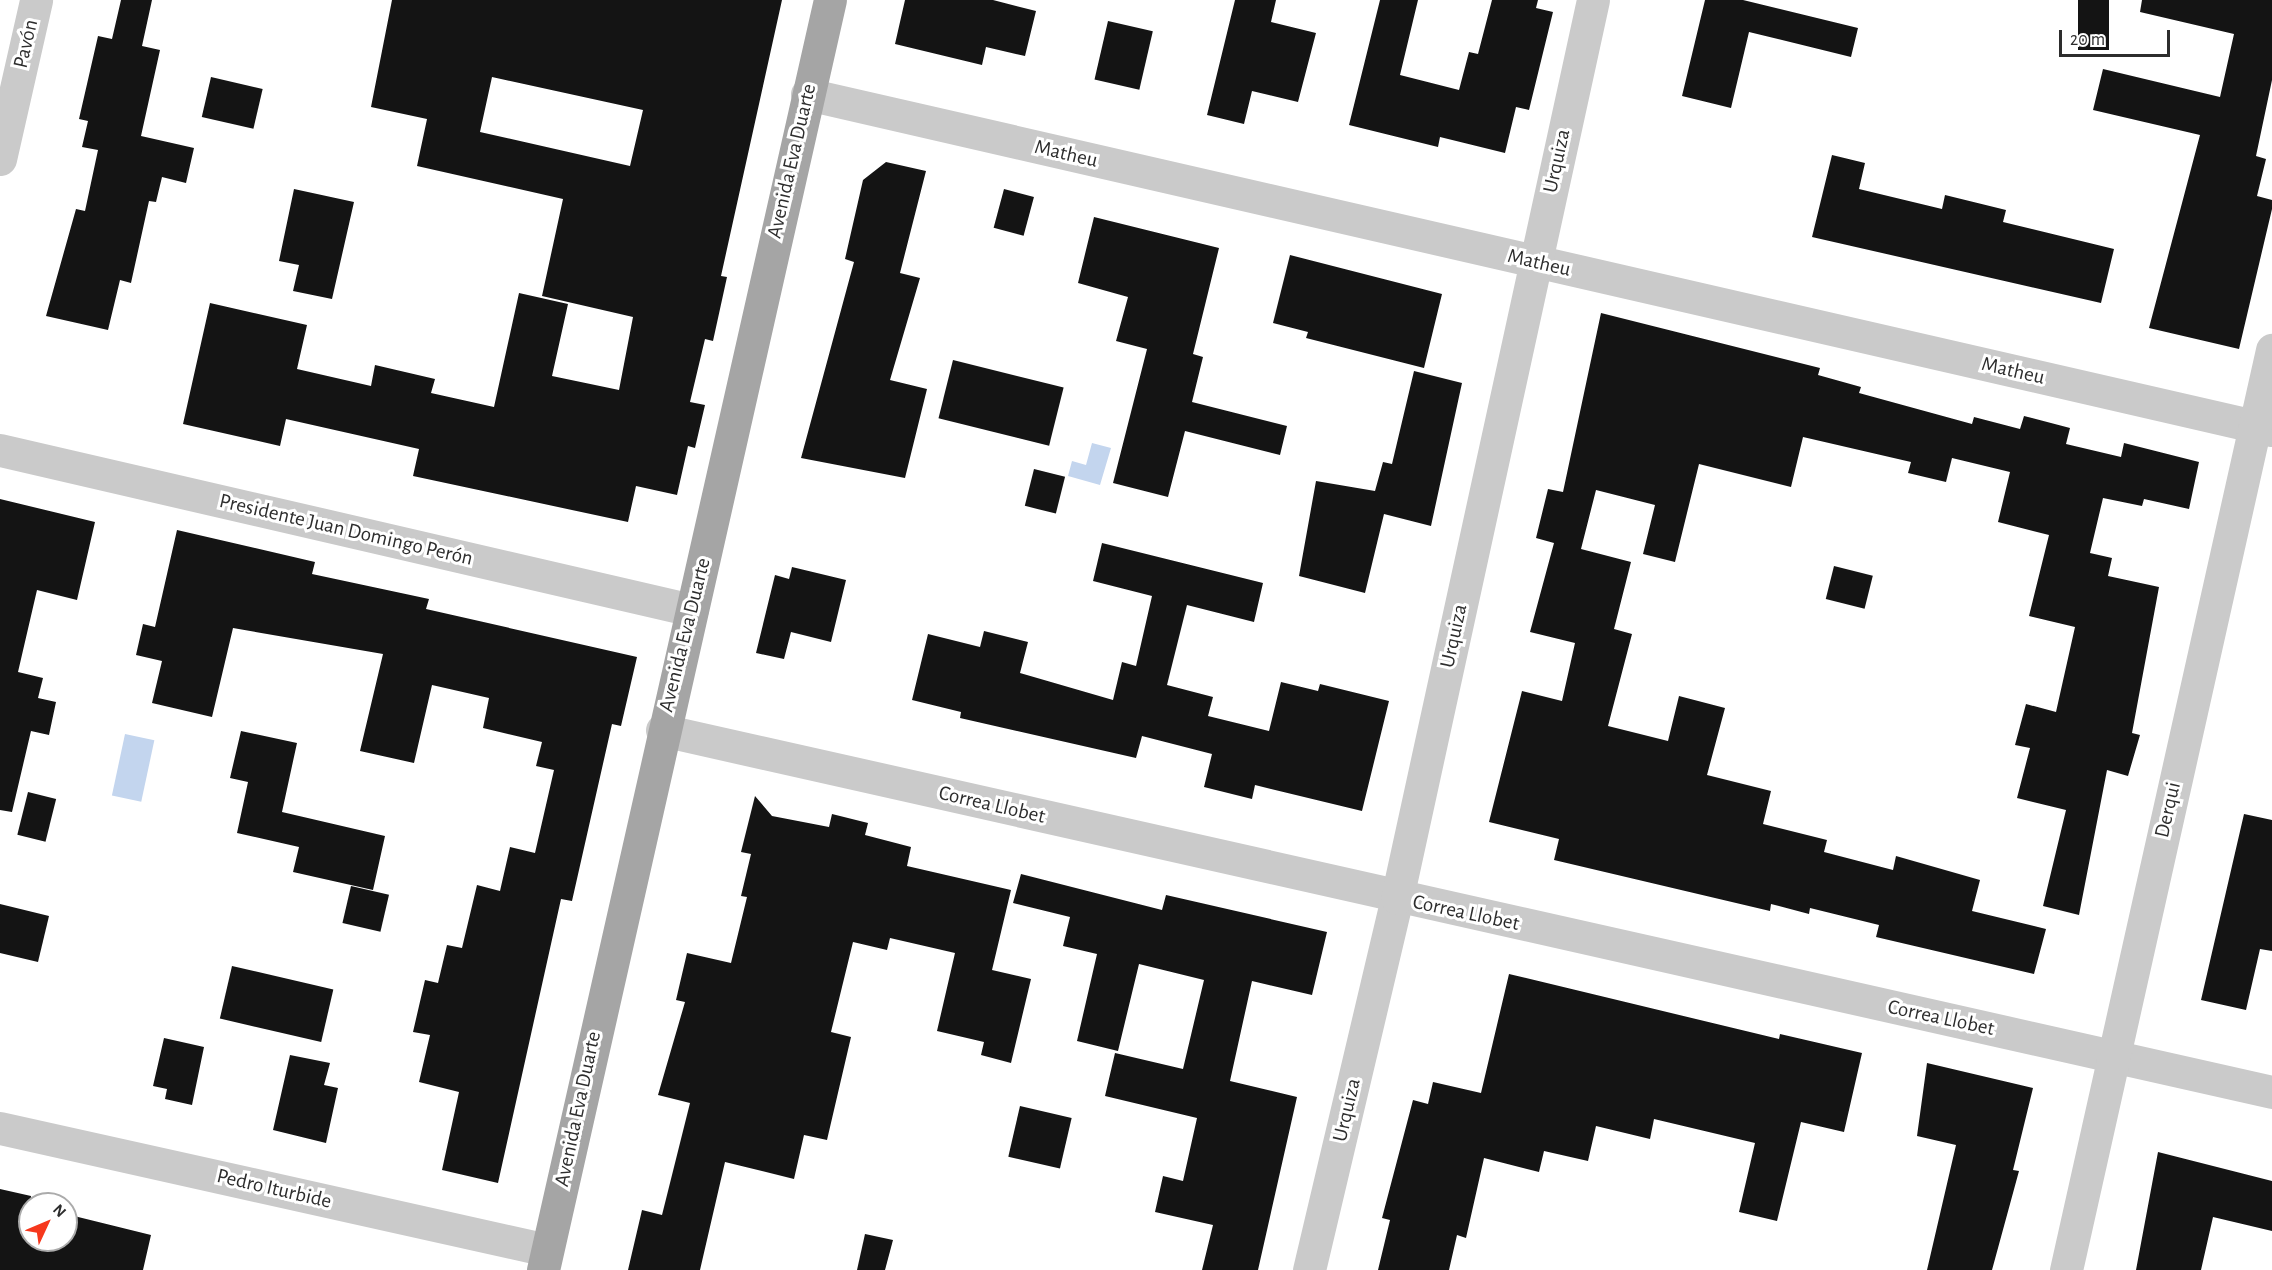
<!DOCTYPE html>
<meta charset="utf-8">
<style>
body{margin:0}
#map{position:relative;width:2272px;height:1270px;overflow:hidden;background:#fff;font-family:"Alegreya Sans",sans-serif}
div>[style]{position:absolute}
.water>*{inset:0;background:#c3d5ee;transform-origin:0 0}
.building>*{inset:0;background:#141414;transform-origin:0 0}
.minor>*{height:33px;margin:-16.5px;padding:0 16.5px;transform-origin:16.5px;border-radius:16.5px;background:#cacaca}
.major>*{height:33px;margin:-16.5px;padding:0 16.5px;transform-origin:16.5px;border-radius:16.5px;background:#a5a5a5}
span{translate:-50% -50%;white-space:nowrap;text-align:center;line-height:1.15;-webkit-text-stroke:6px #fff;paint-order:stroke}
.street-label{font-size:21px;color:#2d2d2d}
.north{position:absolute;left:18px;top:1192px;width:60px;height:60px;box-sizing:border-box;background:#fff;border:2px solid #ababab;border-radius:50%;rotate:46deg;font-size:16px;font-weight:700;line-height:24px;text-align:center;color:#2d2d2d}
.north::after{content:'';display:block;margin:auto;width:21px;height:27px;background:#f6381d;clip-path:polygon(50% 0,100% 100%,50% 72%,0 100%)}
.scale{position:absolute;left:2059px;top:30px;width:111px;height:27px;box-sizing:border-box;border:3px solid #2d2d2d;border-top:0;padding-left:8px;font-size:18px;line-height:21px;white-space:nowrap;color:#2d2d2d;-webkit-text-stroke:4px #fff;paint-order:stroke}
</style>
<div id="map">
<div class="water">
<i style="clip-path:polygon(1092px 443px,1111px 448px,1100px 485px,1068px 476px,1072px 461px,1086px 465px)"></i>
<i style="left:125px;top:734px;width:30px;height:63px;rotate:12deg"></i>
</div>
<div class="building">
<i style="clip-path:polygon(121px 0,152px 0,142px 46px,160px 50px,141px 136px,194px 148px,186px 183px,162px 177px,156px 202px,149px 201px,131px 283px,120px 280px,108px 330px,46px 316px,76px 209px,85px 211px,98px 150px,82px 147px,88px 121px,79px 119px,98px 36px,112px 39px)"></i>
<i style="clip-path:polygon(evenodd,392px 0,782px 0,721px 276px,727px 277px,713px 341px,705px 339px,690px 402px,705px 405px,695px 448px,688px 446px,677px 495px,636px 486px,628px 522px,413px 476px,419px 449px,286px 419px,280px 446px,183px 424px,210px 303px,307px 325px,297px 369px,371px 386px,375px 365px,435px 379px,431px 393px,494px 407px,519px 293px,568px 304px,552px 376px,619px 390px,633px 317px,542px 296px,563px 199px,417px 166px,427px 119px,371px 107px,392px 0,492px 77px,643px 110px,630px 166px,480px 132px,492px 77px)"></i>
<i style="clip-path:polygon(905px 0,993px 0,1036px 11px,1025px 56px,986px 47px,982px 65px,895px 44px)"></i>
<i style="clip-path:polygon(1235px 0,1276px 0,1271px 22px,1316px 33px,1298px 102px,1252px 91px,1244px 124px,1207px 115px)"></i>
<i style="clip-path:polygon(1380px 0,1418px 0,1400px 75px,1459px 90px,1469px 52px,1478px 54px,1492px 0,1538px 0,1536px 8px,1553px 12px,1529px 110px,1516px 107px,1505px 153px,1440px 137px,1438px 147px,1349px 125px)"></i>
<i style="clip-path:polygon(1705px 0,1743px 0,1858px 28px,1851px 57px,1749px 32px,1731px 108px,1682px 96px)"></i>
<i style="left:2078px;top:0;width:31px;height:50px"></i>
<i style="clip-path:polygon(2142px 0,2272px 0,2272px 80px,2256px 156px,2266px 159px,2257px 196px,2272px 200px,2272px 209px,2239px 349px,2149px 328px,2200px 135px,2093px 110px,2103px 69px,2220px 97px,2234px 34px,2140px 12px)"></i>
<i style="left:1108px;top:21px;width:46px;height:60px;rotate:13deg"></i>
<i style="left:211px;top:77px;width:53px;height:41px;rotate:13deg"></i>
<i style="clip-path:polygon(1832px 155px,1865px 163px,1859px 189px,1942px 209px,1945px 195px,2006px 210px,2003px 222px,2114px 249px,2101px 303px,1812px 237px)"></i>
<i style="clip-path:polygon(886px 162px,926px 171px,900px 273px,920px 278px,890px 380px,927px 389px,905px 478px,801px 458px,854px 262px,845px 259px,863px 180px)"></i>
<i style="clip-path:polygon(294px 189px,354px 202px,332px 299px,293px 291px,299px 265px,279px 261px)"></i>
<i style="left:1004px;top:189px;width:31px;height:40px;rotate:15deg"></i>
<i style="clip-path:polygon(1094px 217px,1219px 248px,1193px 354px,1203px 357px,1192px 402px,1287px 426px,1280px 455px,1185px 431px,1168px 497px,1113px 483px,1147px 349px,1116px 341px,1128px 297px,1078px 283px)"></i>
<i style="clip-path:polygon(1290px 255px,1442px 294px,1424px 368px,1306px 338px,1308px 332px,1273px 323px)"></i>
<i style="clip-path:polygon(1601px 313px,1820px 368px,1818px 375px,1861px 387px,1859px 393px,1972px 424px,1974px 417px,2020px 429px,2024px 416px,2070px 428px,2066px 444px,2121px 457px,2124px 443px,2199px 462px,2189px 509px,2144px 499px,2142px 506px,2103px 498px,2090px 553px,2112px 558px,2108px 576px,2159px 587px,2132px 733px,2140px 735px,2128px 776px,2107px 770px,2079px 915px,2043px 906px,2066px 810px,2017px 798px,2030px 748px,2015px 745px,2026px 704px,2056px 712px,2075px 627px,2029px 616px,2049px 535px,1998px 522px,2010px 472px,1952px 458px,1946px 482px,1908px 473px,1911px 462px,1803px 437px,1791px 487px,1699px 464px,1675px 562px,1643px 554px,1655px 505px,1596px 490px,1581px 549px,1631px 562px,1614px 629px,1632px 634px,1608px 726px,1668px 741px,1679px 696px,1725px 708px,1707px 775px,1771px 791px,1763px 824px,1827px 840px,1824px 852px,1893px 870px,1896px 856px,1980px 880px,1972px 911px,2046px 929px,2034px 974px,1876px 937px,1879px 925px,1810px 908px,1809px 914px,1771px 904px,1770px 911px,1554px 860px,1559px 839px,1489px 822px,1522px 691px,1562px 701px,1575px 643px,1530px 632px,1554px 543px,1536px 538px,1548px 489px,1563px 492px)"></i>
<i style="left:953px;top:360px;width:114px;height:60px;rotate:14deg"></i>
<i style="clip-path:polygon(1414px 371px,1462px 383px,1431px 526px,1384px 514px,1365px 593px,1299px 576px,1316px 481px,1375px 491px,1383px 462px,1392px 464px)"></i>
<i style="left:1034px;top:469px;width:32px;height:38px;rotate:14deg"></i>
<i style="clip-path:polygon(0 499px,95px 522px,77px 600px,37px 590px,18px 672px,43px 678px,38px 698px,56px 702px,49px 735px,31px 731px,12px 812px,0 810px)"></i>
<i style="clip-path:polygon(177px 530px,315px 562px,312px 574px,429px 599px,426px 609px,637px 657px,621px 726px,612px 724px,572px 901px,561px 899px,498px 1183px,442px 1170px,459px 1092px,419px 1082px,430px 1035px,413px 1032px,425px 980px,438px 983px,447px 945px,462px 948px,477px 885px,500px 891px,510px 847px,535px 853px,554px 770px,536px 766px,542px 742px,483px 728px,489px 698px,432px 685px,414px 763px,360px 751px,383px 654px,233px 628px,212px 717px,152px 703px,162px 661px,136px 655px,143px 624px,155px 627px)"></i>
<i style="clip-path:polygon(1102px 543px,1263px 583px,1254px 622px,1187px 605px,1167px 685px,1213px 697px,1208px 716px,1269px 731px,1281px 682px,1318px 691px,1320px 684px,1389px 701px,1362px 811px,1255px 785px,1252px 799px,1204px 787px,1212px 754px,1142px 736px,1136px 758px,960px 718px,961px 712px,912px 700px,928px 634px,980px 647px,984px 631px,1028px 642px,1020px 673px,1113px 700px,1122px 662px,1136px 666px,1152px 596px,1093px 581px)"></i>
<i style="left:1834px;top:566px;width:40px;height:34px;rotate:14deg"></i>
<i style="clip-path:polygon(792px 567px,846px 580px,831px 642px,791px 632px,784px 659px,756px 653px,775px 575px,789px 579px)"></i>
<i style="clip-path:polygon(241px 731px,297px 743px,282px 812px,385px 836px,373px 890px,293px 872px,299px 847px,237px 833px,248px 782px,230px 778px)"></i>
<i style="left:28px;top:792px;width:29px;height:44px;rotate:14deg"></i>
<i style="clip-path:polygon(755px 796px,772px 816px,829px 827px,832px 814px,868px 823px,865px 835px,911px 847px,907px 866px,1011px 890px,992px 970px,1031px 979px,1011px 1063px,981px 1055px,984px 1042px,937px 1031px,955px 953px,890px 938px,887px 950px,853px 942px,831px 1032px,851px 1037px,827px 1140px,804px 1135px,794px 1179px,725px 1162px,700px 1270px,628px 1270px,642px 1210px,662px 1215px,690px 1103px,658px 1095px,685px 1002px,676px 1000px,687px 953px,731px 963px,747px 897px,741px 896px,751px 854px,741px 852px)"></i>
<i style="clip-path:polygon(2244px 814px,2272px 820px,2272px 951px,2260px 949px,2246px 1010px,2201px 1000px)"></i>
<i style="clip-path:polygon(1021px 874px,1162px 910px,1166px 895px,1327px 932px,1312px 995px,1252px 981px,1230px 1081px,1297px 1097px,1258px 1270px,1202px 1270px,1213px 1225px,1155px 1212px,1163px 1176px,1183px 1181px,1197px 1118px,1105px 1096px,1115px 1053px,1183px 1069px,1204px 980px,1139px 964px,1118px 1051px,1077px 1041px,1097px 954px,1063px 946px,1070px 917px,1013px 903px)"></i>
<i style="left:351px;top:886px;width:39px;height:38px;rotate:13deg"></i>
<i style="clip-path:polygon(0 904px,49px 916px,38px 962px,0 953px)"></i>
<i style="left:232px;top:966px;width:104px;height:54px;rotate:13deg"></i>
<i style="clip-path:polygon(1509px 974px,1779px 1039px,1780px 1034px,1862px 1053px,1844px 1132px,1801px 1122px,1777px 1221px,1739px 1212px,1755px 1143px,1654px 1119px,1650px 1139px,1596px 1126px,1588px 1161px,1544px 1151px,1539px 1172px,1484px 1158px,1466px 1238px,1457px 1235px,1449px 1270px,1378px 1270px,1390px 1220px,1382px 1218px,1413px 1100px,1428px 1104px,1433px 1082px,1481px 1093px)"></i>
<i style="clip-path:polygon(164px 1038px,204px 1047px,192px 1105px,165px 1099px,167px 1089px,153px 1086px)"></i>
<i style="clip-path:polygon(290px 1055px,330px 1063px,324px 1085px,338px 1088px,326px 1143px,273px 1130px)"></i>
<i style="clip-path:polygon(1927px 1063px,2033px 1088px,2013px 1170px,2019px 1171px,1992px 1270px,1927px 1270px,1956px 1145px,1917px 1136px)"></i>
<i style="left:1020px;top:1106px;width:53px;height:52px;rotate:13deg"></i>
<i style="clip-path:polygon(2158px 1152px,2272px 1181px,2272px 1231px,2213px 1217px,2201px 1270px,2136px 1270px)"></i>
<i style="clip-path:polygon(0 1189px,31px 1196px,30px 1240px,66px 1240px,66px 1214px,151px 1235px,143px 1270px,0 1270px)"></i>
<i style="clip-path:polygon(865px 1234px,893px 1240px,885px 1270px,857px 1270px)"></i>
</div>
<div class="minor">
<i style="left:807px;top:94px;width:1503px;rotate:12.92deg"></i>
<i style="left:0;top:159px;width:163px;rotate:-77.2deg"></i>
<i style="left:0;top:450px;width:710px;rotate:13.02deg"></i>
<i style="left:662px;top:730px;width:1650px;rotate:12.67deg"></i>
<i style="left:0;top:1128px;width:560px;rotate:12.57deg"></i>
<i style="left:1309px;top:1270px;width:382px;rotate:-76.7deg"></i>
<i style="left:1397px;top:898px;width:919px;rotate:-77.69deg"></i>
<i style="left:2066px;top:1270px;width:943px;rotate:-77.38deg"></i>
</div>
<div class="major">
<i style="left:543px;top:1270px;width:1302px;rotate:-77.27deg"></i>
</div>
<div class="street-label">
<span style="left:26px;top:44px;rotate:-77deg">Pavón</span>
<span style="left:1066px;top:154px;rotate:13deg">Matheu</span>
<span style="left:792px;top:161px;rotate:-77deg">Avenida Eva Duarte</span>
<span style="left:1557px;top:161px;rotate:-78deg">Urquiza</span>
<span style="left:1539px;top:263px;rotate:13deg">Matheu</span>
<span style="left:2013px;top:371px;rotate:13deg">Matheu</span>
<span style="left:346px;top:530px;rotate:13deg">Presidente Juan Domingo Perón</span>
<span style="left:685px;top:635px;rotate:-76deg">Avenida Eva Duarte</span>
<span style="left:1454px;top:636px;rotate:-78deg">Urquiza</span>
<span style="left:992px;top:805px;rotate:13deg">Correa Llobet</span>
<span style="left:2168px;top:810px;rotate:-77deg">Derqui</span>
<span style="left:1466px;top:913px;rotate:12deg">Correa Llobet</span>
<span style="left:1941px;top:1018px;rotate:12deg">Correa Llobet</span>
<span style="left:578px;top:1109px;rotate:-78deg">Avenida Eva Duarte</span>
<span style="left:1347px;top:1110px;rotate:-77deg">Urquiza</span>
<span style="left:274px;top:1189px;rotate:13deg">Pedro Iturbide</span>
</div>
<div class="north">N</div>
<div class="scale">20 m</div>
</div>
